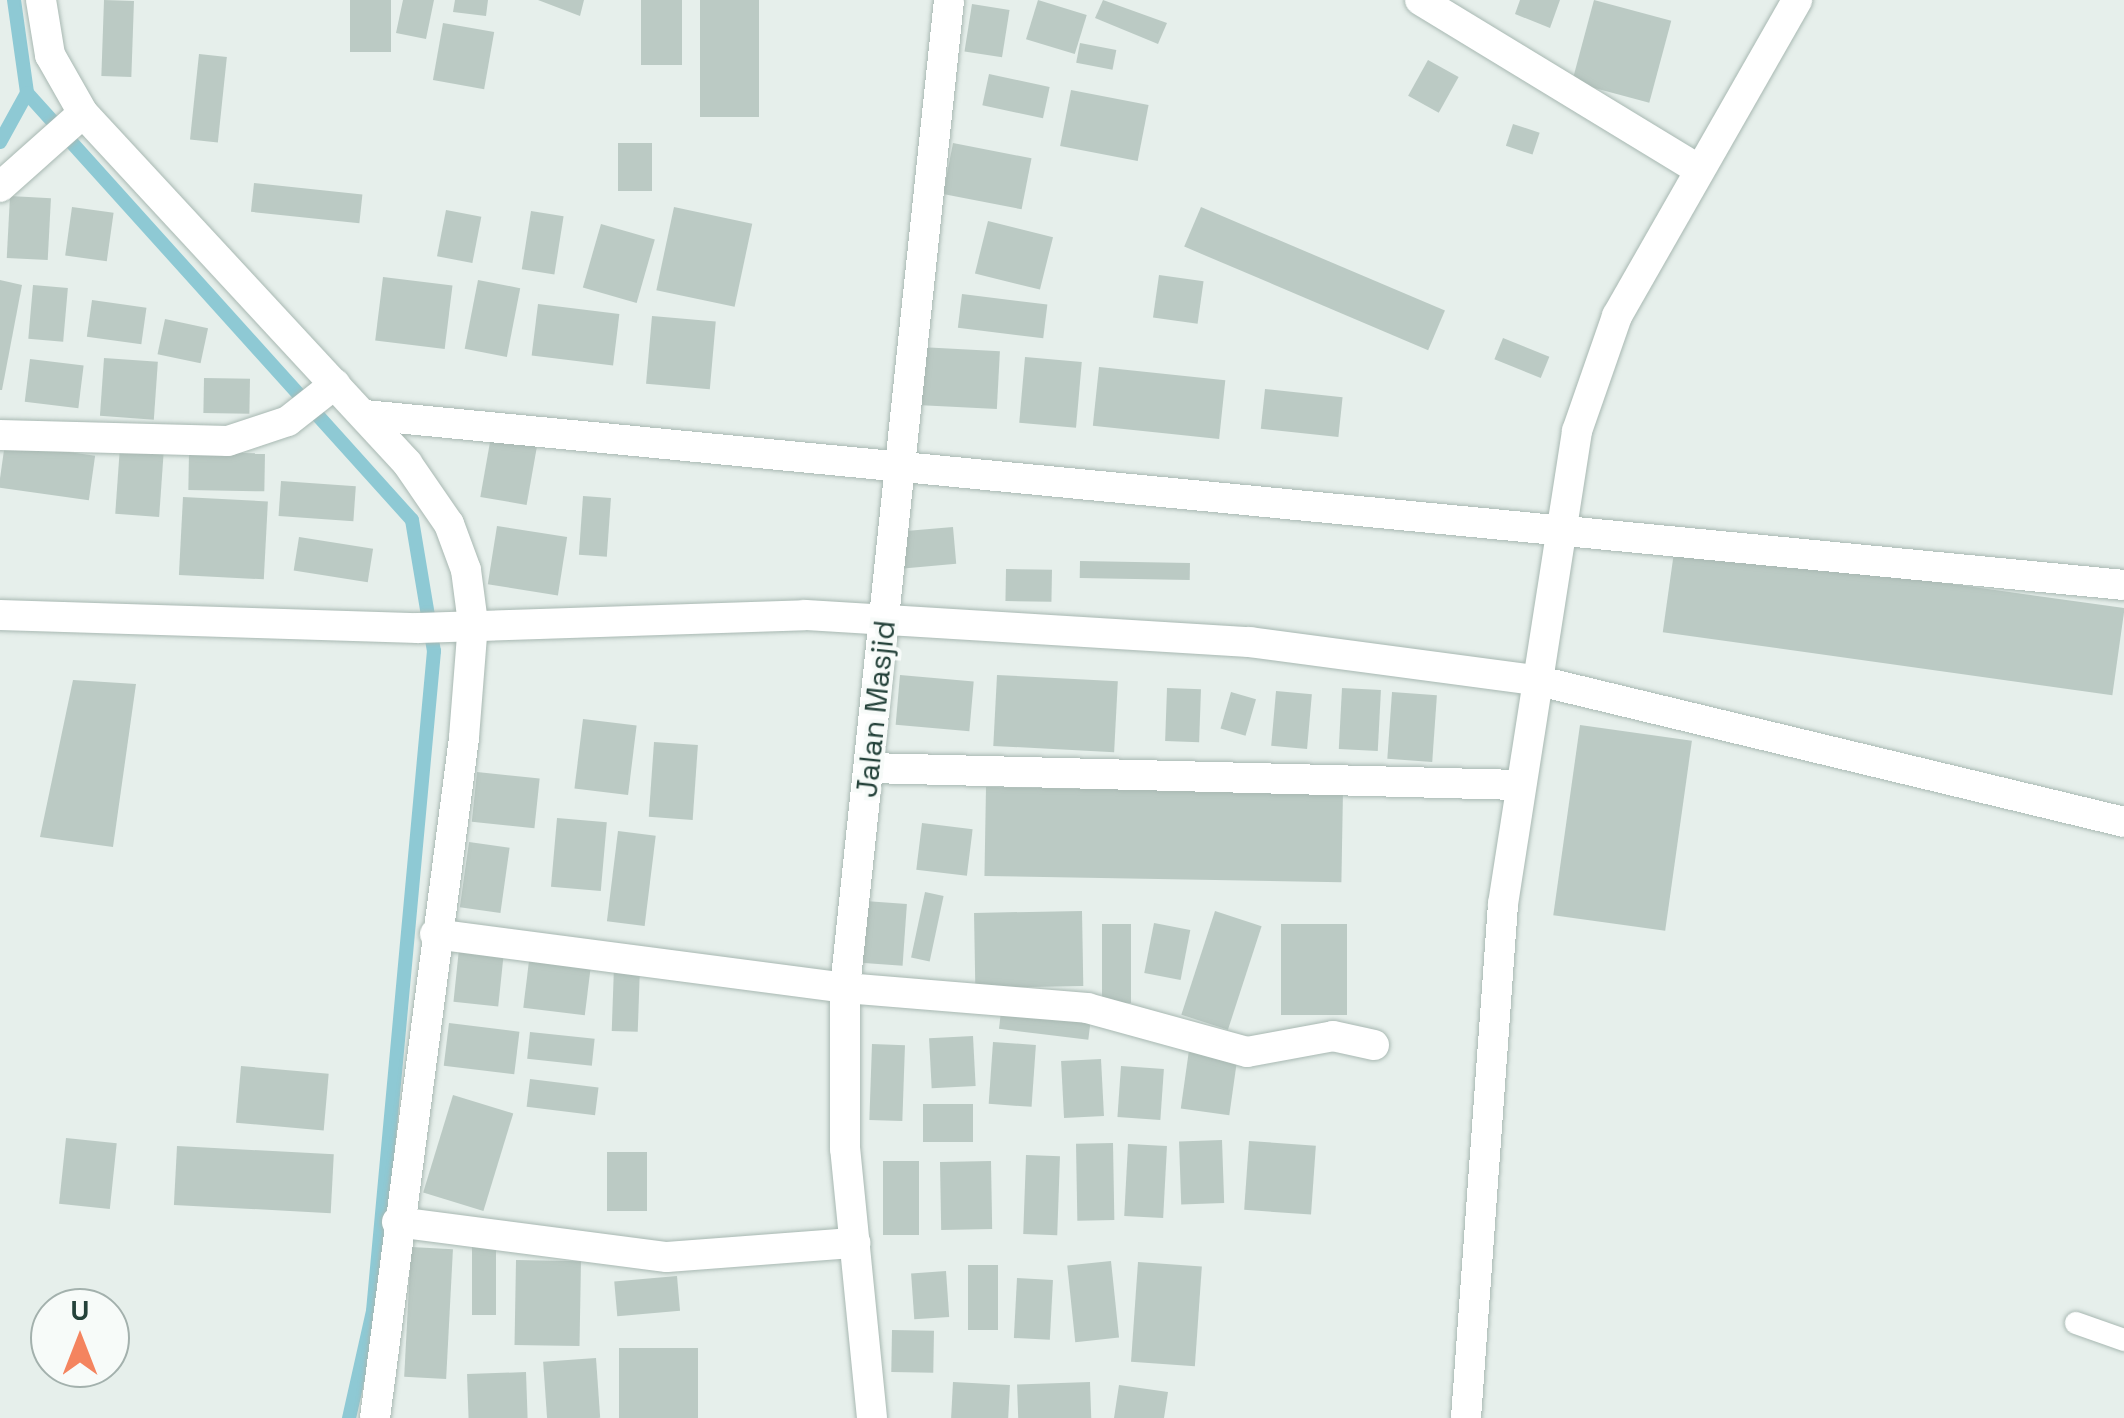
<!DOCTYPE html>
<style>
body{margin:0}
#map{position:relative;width:2124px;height:1418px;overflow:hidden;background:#e6efeb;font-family:"Space Grotesk",sans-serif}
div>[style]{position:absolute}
.stream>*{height:14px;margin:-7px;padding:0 7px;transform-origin:7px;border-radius:7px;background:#8ec9d4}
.building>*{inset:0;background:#bbcac4;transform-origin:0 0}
.roads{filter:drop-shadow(0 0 2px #a8b8b2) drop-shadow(0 0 2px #a8b8b2)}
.lane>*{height:22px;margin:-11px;padding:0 11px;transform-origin:11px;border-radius:11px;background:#fff}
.street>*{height:30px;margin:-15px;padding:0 15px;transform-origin:15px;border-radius:15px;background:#fff}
.secondary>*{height:30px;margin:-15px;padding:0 15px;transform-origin:15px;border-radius:15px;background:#fff}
span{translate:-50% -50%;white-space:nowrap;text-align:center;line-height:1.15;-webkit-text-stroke:8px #f7fbf9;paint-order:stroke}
.street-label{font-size:30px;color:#24423a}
.north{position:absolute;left:30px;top:1288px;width:100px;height:100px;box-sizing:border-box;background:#f7fbf9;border:2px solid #a3b1ad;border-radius:50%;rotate:0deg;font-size:28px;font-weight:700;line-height:40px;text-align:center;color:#24423a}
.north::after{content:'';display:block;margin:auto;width:35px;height:45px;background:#f4845f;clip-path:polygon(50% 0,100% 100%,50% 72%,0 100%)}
</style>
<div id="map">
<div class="stream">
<i style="left:14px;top:0;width:94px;rotate:82deg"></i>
<i style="left:27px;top:93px;width:575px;rotate:47.96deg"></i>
<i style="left:412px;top:520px;width:133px;rotate:80.5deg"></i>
<i style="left:434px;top:651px;width:663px;rotate:95.28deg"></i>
<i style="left:373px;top:1311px;width:110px;rotate:102.6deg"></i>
<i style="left:0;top:142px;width:56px;rotate:-61.1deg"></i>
</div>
<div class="building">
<i style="left:104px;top:0;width:30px;height:76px;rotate:2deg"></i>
<i style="left:350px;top:0;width:41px;height:52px"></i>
<i style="clip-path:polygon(403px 0,434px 0,426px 39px,396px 33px)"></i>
<i style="clip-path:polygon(455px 0,488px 0,486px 16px,453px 12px)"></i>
<i style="clip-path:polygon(538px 0,584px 0,580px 16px)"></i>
<i style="left:641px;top:0;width:41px;height:65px"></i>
<i style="left:700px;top:0;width:59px;height:117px"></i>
<i style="left:1038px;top:0;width:51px;height:41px;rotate:17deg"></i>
<i style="clip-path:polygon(1103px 0,1167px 23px,1158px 44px,1095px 18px)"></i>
<i style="clip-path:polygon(1520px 0,1560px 0,1550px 28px,1515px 14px)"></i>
<i style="left:1594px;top:0;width:80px;height:85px;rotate:15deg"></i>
<i style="left:972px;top:4px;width:38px;height:48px;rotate:9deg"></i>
<i style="left:443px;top:23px;width:52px;height:58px;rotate:10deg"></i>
<i style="left:1080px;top:43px;width:37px;height:20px;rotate:11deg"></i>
<i style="left:199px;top:54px;width:28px;height:86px;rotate:6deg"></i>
<i style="left:1428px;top:60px;width:35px;height:41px;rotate:29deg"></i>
<i style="left:989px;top:74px;width:62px;height:32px;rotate:12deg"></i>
<i style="left:1071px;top:90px;width:79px;height:57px;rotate:11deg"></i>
<i style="left:1513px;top:124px;width:28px;height:23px;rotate:18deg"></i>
<i style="left:618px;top:143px;width:34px;height:48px"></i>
<i style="left:953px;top:143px;width:80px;height:52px;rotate:11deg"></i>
<i style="left:254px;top:183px;width:109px;height:29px;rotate:6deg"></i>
<i style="left:10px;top:196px;width:41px;height:62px;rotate:3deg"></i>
<i style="left:72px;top:207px;width:42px;height:49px;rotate:8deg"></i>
<i style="left:674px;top:207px;width:80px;height:85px;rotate:12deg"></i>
<i style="left:1201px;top:207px;width:265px;height:43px;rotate:23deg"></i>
<i style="left:446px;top:210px;width:36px;height:47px;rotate:11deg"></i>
<i style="left:531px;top:211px;width:33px;height:59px;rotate:9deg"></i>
<i style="left:988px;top:221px;width:67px;height:54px;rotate:14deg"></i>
<i style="left:601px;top:224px;width:56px;height:66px;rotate:16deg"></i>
<i style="left:1159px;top:275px;width:45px;height:43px;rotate:8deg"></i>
<i style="left:383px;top:277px;width:70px;height:64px;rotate:7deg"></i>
<i style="clip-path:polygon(0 280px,22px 285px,2px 390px,0 390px)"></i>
<i style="left:478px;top:280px;width:43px;height:70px;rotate:11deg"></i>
<i style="left:33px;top:285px;width:35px;height:54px;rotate:5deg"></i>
<i style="left:962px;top:294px;width:86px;height:34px;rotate:7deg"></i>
<i style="left:92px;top:300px;width:55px;height:37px;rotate:8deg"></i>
<i style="left:538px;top:304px;width:82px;height:52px;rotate:7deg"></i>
<i style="left:652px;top:316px;width:64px;height:68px;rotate:5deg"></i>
<i style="left:165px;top:319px;width:44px;height:36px;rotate:12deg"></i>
<i style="left:1503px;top:338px;width:50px;height:23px;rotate:22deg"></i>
<i style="left:920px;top:347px;width:80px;height:58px;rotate:3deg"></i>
<i style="left:1025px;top:357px;width:57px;height:66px;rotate:5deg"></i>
<i style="left:104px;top:358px;width:54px;height:58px;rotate:4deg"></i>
<i style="left:30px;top:359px;width:54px;height:43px;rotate:7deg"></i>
<i style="left:1099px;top:367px;width:127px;height:59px;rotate:6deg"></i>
<i style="left:204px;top:378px;width:46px;height:35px;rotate:1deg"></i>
<i style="left:1265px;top:389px;width:78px;height:40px;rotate:6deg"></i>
<i style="left:493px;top:425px;width:47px;height:73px;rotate:10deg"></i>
<i style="left:5px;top:443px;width:91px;height:45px;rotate:8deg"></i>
<i style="left:120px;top:446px;width:44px;height:68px;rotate:4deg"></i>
<i style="left:189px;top:452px;width:76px;height:38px;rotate:1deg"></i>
<i style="left:281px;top:481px;width:75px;height:35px;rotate:4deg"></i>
<i style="left:583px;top:496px;width:28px;height:59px;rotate:4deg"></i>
<i style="left:183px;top:497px;width:85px;height:78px;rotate:3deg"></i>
<i style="left:497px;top:526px;width:71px;height:59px;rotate:9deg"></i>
<i style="left:953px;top:527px;width:37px;height:53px;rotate:85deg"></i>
<i style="left:299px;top:537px;width:75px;height:34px;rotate:9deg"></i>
<i style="left:1675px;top:545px;width:454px;height:88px;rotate:8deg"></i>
<i style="left:1080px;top:561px;width:110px;height:17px;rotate:1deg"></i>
<i style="left:1006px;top:569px;width:46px;height:32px;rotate:1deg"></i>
<i style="left:900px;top:675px;width:74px;height:50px;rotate:5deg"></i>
<i style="left:997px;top:675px;width:121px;height:71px;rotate:3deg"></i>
<i style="clip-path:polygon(73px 680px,136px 684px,113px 847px,40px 837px)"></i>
<i style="left:1167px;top:688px;width:34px;height:53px;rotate:2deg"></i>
<i style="left:1342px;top:688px;width:39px;height:61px;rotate:3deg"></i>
<i style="left:1276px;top:691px;width:36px;height:55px;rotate:5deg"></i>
<i style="left:1231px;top:692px;width:26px;height:38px;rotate:16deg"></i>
<i style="left:1392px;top:692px;width:45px;height:67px;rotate:4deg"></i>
<i style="left:583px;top:719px;width:54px;height:70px;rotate:7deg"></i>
<i style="left:1580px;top:725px;width:113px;height:192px;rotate:8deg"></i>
<i style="left:654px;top:742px;width:44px;height:75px;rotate:4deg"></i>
<i style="left:477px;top:772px;width:63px;height:50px;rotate:6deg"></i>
<i style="left:986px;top:787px;width:357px;height:89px;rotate:1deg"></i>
<i style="left:557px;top:818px;width:50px;height:69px;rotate:5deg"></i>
<i style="left:922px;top:823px;width:51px;height:47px;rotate:7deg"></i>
<i style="left:618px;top:831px;width:38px;height:91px;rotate:7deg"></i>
<i style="left:469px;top:842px;width:41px;height:66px;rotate:8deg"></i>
<i style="left:925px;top:892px;width:19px;height:67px;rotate:12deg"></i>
<i style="left:865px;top:901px;width:42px;height:62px;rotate:4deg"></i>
<i style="left:1082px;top:911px;width:75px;height:108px;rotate:89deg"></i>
<i style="left:1215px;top:911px;width:49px;height:109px;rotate:18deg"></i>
<i style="left:1154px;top:923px;width:37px;height:51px;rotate:11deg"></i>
<i style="left:1102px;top:924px;width:29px;height:79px"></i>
<i style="left:1281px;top:924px;width:66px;height:91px"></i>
<i style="left:459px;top:949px;width:45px;height:53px;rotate:6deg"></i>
<i style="left:529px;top:961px;width:62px;height:47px;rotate:7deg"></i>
<i style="left:614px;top:966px;width:26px;height:65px;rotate:2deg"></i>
<i style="left:1002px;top:1004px;width:90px;height:25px;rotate:7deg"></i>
<i style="left:449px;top:1023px;width:71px;height:43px;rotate:7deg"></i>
<i style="left:530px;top:1032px;width:65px;height:27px;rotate:6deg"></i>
<i style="left:973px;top:1036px;width:50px;height:44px;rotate:87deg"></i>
<i style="left:993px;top:1042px;width:43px;height:62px;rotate:4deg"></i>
<i style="left:872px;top:1044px;width:33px;height:76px;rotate:2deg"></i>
<i style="left:1189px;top:1050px;width:49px;height:59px;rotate:8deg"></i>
<i style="left:1101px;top:1059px;width:57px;height:40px;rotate:87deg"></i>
<i style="left:241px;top:1066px;width:88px;height:57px;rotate:5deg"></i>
<i style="left:1121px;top:1066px;width:43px;height:51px;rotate:4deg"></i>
<i style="left:530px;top:1079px;width:69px;height:28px;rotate:7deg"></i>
<i style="left:453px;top:1095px;width:63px;height:102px;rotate:17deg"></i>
<i style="left:973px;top:1104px;width:38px;height:50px;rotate:90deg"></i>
<i style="left:66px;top:1138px;width:51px;height:66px;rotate:6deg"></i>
<i style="left:1222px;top:1140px;width:63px;height:43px;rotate:88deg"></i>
<i style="left:1249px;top:1141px;width:67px;height:69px;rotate:4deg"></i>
<i style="left:1113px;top:1143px;width:77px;height:37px;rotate:89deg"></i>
<i style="left:1128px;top:1144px;width:39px;height:72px;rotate:3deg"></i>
<i style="left:177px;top:1146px;width:157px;height:59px;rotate:3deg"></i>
<i style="left:607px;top:1152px;width:40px;height:59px"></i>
<i style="left:1026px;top:1155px;width:34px;height:79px;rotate:2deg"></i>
<i style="left:883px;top:1161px;width:36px;height:74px"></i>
<i style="left:991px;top:1161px;width:68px;height:51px;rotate:89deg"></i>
<i style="left:411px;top:1247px;width:42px;height:130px;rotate:3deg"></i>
<i style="left:472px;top:1247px;width:24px;height:68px"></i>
<i style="left:516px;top:1260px;width:65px;height:85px;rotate:1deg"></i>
<i style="left:1111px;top:1261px;width:77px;height:44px;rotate:84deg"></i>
<i style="left:1138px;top:1262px;width:64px;height:100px;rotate:4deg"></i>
<i style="left:968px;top:1265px;width:30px;height:65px"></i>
<i style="left:946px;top:1271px;width:46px;height:35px;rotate:86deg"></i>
<i style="left:677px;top:1276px;width:35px;height:63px;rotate:85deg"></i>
<i style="left:1017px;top:1278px;width:36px;height:60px;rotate:3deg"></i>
<i style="left:892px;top:1330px;width:42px;height:42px;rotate:1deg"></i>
<i style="left:619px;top:1348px;width:79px;height:70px"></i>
<i style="left:596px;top:1358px;width:60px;height:53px;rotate:86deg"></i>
<i style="left:526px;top:1372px;width:46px;height:59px;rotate:88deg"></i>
<i style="left:953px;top:1382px;width:57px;height:36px;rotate:3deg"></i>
<i style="left:1090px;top:1382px;width:36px;height:73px;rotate:88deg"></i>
<i style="clip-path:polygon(1119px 1385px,1168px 1392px,1164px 1418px,1114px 1418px)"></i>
</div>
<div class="roads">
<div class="lane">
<i style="left:2076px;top:1323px;width:51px;rotate:19.5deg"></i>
</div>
<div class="street">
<i style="left:41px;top:0;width:56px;rotate:80.7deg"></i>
<i style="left:50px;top:55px;width:67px;rotate:60.4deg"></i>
<i style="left:83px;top:113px;width:477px;rotate:47.2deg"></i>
<i style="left:407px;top:463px;width:74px;rotate:55.5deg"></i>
<i style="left:449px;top:524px;width:49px;rotate:69.7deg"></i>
<i style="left:466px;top:570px;width:53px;rotate:82.5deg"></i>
<i style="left:473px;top:623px;width:115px;rotate:94.5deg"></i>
<i style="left:464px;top:738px;width:686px;rotate:97.46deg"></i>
<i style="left:1420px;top:0;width:322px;rotate:31.3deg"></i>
<i style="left:0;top:187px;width:111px;rotate:-41.7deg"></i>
<i style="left:365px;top:415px;width:1767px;rotate:5.52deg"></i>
<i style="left:0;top:435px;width:228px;rotate:1.5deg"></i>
<i style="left:228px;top:441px;width:63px;rotate:-18.4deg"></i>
<i style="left:288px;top:421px;width:60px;rotate:-38.2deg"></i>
<i style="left:0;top:615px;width:418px;rotate:1.8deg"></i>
<i style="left:418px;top:628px;width:387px;rotate:-1.9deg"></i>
<i style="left:805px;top:615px;width:446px;rotate:3.5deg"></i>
<i style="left:1250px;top:642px;width:288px;rotate:7.6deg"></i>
<i style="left:1535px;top:680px;width:606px;rotate:13.55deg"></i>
<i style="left:870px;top:768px;width:650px;rotate:1.5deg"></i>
<i style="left:435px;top:934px;width:414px;rotate:7.5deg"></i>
<i style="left:845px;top:988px;width:243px;rotate:4.7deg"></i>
<i style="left:1087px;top:1008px;width:166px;rotate:15.4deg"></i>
<i style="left:1247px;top:1052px;width:87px;rotate:-10.5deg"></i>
<i style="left:1333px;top:1036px;width:42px;rotate:12.4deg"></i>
<i style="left:397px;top:1222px;width:272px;rotate:7.4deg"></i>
<i style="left:667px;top:1257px;width:189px;rotate:-4.3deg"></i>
<i style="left:1466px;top:1418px;width:515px;rotate:-85.88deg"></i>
<i style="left:1503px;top:904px;width:479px;rotate:-81.1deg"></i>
<i style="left:1577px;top:431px;width:122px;rotate:-70.8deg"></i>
<i style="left:1617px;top:316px;width:364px;rotate:-60.3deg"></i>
</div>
<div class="secondary">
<i style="left:872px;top:1418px;width:270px;rotate:-95.7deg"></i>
<i style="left:845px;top:1149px;width:161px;rotate:-90deg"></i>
<i style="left:845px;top:988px;width:993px;rotate:-83.99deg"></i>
</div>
</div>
<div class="street-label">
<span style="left:876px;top:709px;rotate:-84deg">Jalan Masjid</span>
</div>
<div class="north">U</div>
</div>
